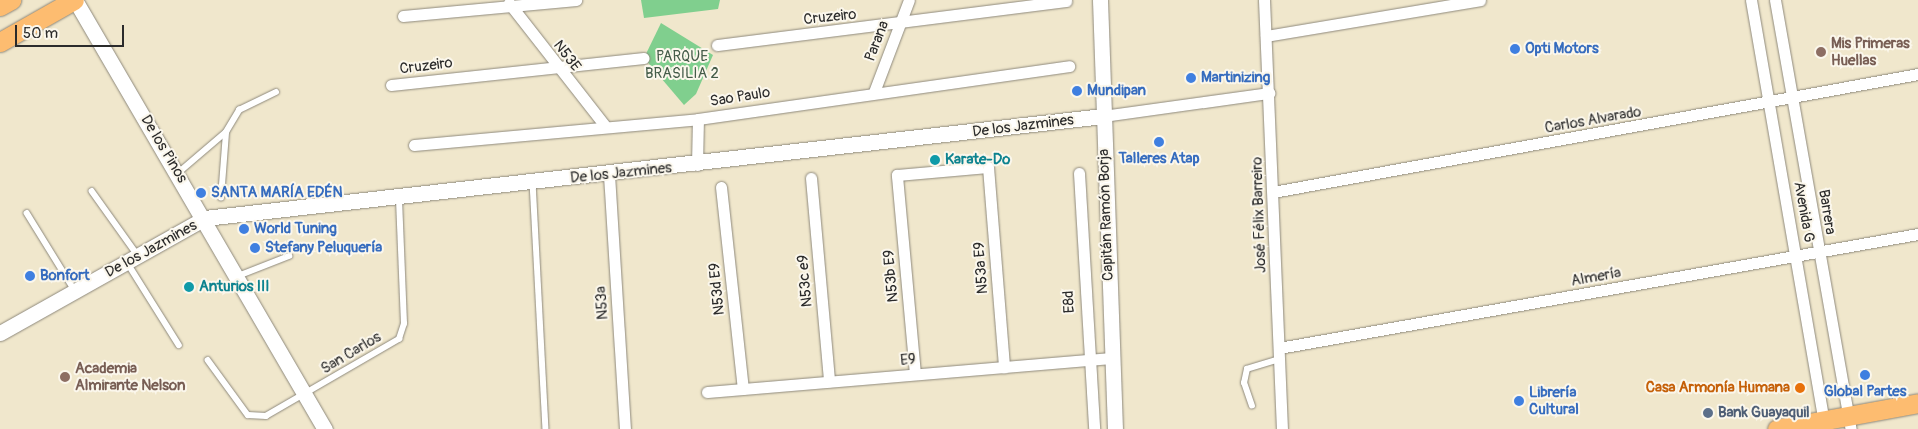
<!DOCTYPE html>
<meta charset="utf-8">
<style>
body{margin:0}
#map{position:relative;width:1918px;height:429px;overflow:hidden;background:#f0e7cc;font-family:Pangolin,sans-serif}
div>[style]{position:absolute}
.green>*{inset:0;background:#80cf8e}
.roads{filter:drop-shadow(0 0 1px #8e897c) drop-shadow(0 0 1px #8e897c)}
.service>*{height:5.5px;margin:-2.75px;padding:0 2.75px;transform-origin:2.75px;border-radius:2.75px;background:#fff}
.minor>*{height:11px;margin:-5.5px;padding:0 5.5px;transform-origin:5.5px;border-radius:5.5px;background:#fff}
.tertiary>*{height:15px;margin:-7.5px;padding:0 7.5px;transform-origin:7.5px;border-radius:7.5px;background:#fff}
.primary>*{height:19px;margin:-9.5px;padding:0 9.5px;transform-origin:9.5px;border-radius:9.5px;background:#fdbc70}
.dots>*{width:14px;height:14px;translate:-50% -50%;box-sizing:border-box;border:2px solid #fbf7ec;border-radius:50%}
span{translate:-50% -50%;white-space:nowrap;text-align:center;line-height:1.15;-webkit-text-stroke:4px #fbf7ec;paint-order:stroke}
.street-label{font-size:15px;color:#2b2b2b}
.education-label{font-size:15px;color:#785e54;font-weight:700}
.left{translate:0 -50%;text-align:left}
.shop-label{font-size:15px;color:#366cbe;font-weight:700}
.park-label{font-size:15px;color:#445c49}
.culture-label{font-size:15px;color:#0d838f;font-weight:700}
.food-label{font-size:15px;color:#c56008;font-weight:700}
.right{translate:-100% -50%;text-align:right}
.service-label{font-size:15px;color:#4e5e75;font-weight:700}
.scale{position:absolute;left:15px;top:25px;width:109px;height:22px;box-sizing:border-box;border:2px solid #2b2b2b;border-top:0;padding-left:6px;font-size:15px;line-height:18px;white-space:nowrap;color:#2b2b2b;-webkit-text-stroke:4px #fbf7ec;paint-order:stroke}
</style>
<div id="map">
<div class="green">
<i style="clip-path:polygon(641px 0,720px 0,718px 9px,644px 18px)"></i>
<i style="clip-path:polygon(661px 23px,713px 55px,696px 94px,684px 105px,644px 58px)"></i>
</div>
<div class="roads">
<div class="service">
<i style="left:178px;top:173px;width:63px;rotate:-40.5deg"></i>
<i style="left:226px;top:132px;width:26px;rotate:-59deg"></i>
<i style="left:239px;top:110px;width:41px;rotate:-25.9deg"></i>
<i style="left:533px;top:182px;width:247px;rotate:87deg"></i>
<i style="left:92px;top:191px;width:77px;rotate:54.5deg"></i>
<i style="left:221px;top:198px;width:65px;rotate:-85.6deg"></i>
<i style="left:27px;top:213px;width:89px;rotate:58.3deg"></i>
<i style="left:127px;top:262px;width:98px;rotate:57.9deg"></i>
<i style="left:238px;top:276px;width:55px;rotate:-21.4deg"></i>
<i style="left:208px;top:360px;width:68px;rotate:54deg"></i>
<i style="left:248px;top:415px;width:18px;rotate:3deg"></i>
<i style="left:266px;top:416px;width:154px;rotate:-30.1deg"></i>
<i style="left:399px;top:339px;width:16px;rotate:-72deg"></i>
<i style="left:404px;top:324px;width:127px;rotate:-92.3deg"></i>
<i style="left:1252px;top:406px;width:24px;rotate:-109deg"></i>
<i style="left:1244px;top:383px;width:14px;rotate:-78deg"></i>
<i style="left:1247px;top:369px;width:34px;rotate:-17deg"></i>
</div>
<div class="minor">
<i style="left:1264px;top:0;width:429px;rotate:87.6deg"></i>
<i style="left:1751px;top:0;width:430px;rotate:80.2deg"></i>
<i style="left:1775px;top:0;width:436px;rotate:80deg"></i>
<i style="left:509px;top:3px;width:157px;rotate:52deg"></i>
<i style="left:403px;top:16px;width:174px;rotate:-5.3deg"></i>
<i style="left:1266px;top:36px;width:217px;rotate:-9.5deg"></i>
<i style="left:717px;top:45px;width:352px;rotate:-7.2deg"></i>
<i style="left:391px;top:85px;width:254px;rotate:-6.1deg"></i>
<i style="left:874px;top:92px;width:98px;rotate:-69.2deg"></i>
<i style="left:1103px;top:116px;width:168px;rotate:-7.9deg"></i>
<i style="left:414px;top:145px;width:285px;rotate:-5.2deg"></i>
<i style="left:698px;top:119px;width:375px;rotate:-8.1deg"></i>
<i style="left:697px;top:165px;width:46px;rotate:-88.8deg"></i>
<i style="left:1079px;top:173px;width:256px;rotate:86.6deg"></i>
<i style="left:609px;top:175px;width:255px;rotate:86.4deg"></i>
<i style="left:811px;top:178px;width:204px;rotate:84.9deg"></i>
<i style="left:721px;top:187px;width:203px;rotate:83.8deg"></i>
<i style="left:1273px;top:192px;width:656px;rotate:-10.37deg"></i>
<i style="left:1279px;top:348px;width:649px;rotate:-10.12deg"></i>
<i style="left:915px;top:374px;width:200px;rotate:-95.2deg"></i>
<i style="left:897px;top:175px;width:91px;rotate:-5deg"></i>
<i style="left:988px;top:167px;width:201px;rotate:85.4deg"></i>
<i style="left:707px;top:392px;width:406px;rotate:-4.8deg"></i>
</div>
<div class="tertiary">
<i style="left:75px;top:0;width:497px;rotate:59.8deg"></i>
<i style="left:1100px;top:0;width:429px;rotate:88deg"></i>
<i style="left:0;top:333px;width:235px;rotate:-29.3deg"></i>
<i style="left:205px;top:218px;width:904px;rotate:-6.48deg"></i>
</div>
<div class="primary">
<i style="left:0;top:6px;width:13px;rotate:-29deg"></i>
<i style="left:0;top:42px;width:85px;rotate:-29.6deg"></i>
<i style="left:1777px;top:429px;width:143px;rotate:-10.4deg"></i>
</div>
</div>
<div class="dots">
<i style="left:1515px;top:49px;background:#3f7fe0"></i>
<i style="left:1821px;top:52px;background:#8d6e63"></i>
<i style="left:1191px;top:78px;background:#3f7fe0"></i>
<i style="left:1077px;top:91px;background:#3f7fe0"></i>
<i style="left:1159px;top:142px;background:#3f7fe0"></i>
<i style="left:935px;top:160px;background:#0f9aa8"></i>
<i style="left:201px;top:193px;background:#3f7fe0"></i>
<i style="left:244px;top:229px;background:#3f7fe0"></i>
<i style="left:255px;top:248px;background:#3f7fe0"></i>
<i style="left:30px;top:276px;background:#3f7fe0"></i>
<i style="left:189px;top:287px;background:#0f9aa8"></i>
<i style="left:1865px;top:375px;background:#3f7fe0"></i>
<i style="left:65px;top:377px;background:#8d6e63"></i>
<i style="left:1800px;top:388px;background:#e8710a"></i>
<i style="left:1519px;top:401px;background:#3f7fe0"></i>
<i style="left:1708px;top:413px;background:#5c6f8a"></i>
</div>
<div class="street-label">
<span style="left:830px;top:17px;rotate:-6deg">Cruzeiro</span>
<span style="left:877px;top:41px;rotate:-69deg">Parana</span>
<span style="left:567px;top:56px;rotate:52deg">N53E</span>
<span style="left:426px;top:66px;rotate:-7deg">Cruzeiro</span>
<span style="left:740px;top:97px;rotate:-9deg">Sao Paulo</span>
<span style="left:1593px;top:120px;rotate:-10deg">Carlos Alvarado</span>
<span style="left:1023px;top:126px;rotate:-7deg">De los Jazmines</span>
<span style="left:164px;top:149px;rotate:59deg">De los Pinos</span>
<span style="left:621px;top:173px;rotate:-6deg">De los Jazmines</span>
<span style="left:1804px;top:212px;rotate:80deg">Avenida G</span>
<span style="left:1827px;top:212px;rotate:81deg">Barrera</span>
<span style="left:1106px;top:215px;rotate:-92deg">Capitán Ramón Borja</span>
<span style="left:1259px;top:215px;rotate:-92deg">José Félix Barreiro</span>
<span style="left:151px;top:249px;rotate:-29deg">De los Jazmines</span>
<span style="left:981px;top:268px;rotate:-94deg">N53a E9</span>
<span style="left:891px;top:276px;rotate:-95deg">N53b E9</span>
<span style="left:1596px;top:277px;rotate:-10deg">Almería</span>
<span style="left:805px;top:281px;rotate:-95deg">N53c e9</span>
<span style="left:717px;top:289px;rotate:-96deg">N53d E9</span>
<span style="left:1069px;top:302px;rotate:-93deg">E8d</span>
<span style="left:602px;top:303px;rotate:-94deg">N53a</span>
<span style="left:351px;top:353px;rotate:-31deg">San Carlos</span>
<span style="left:908px;top:360px;rotate:-5deg">E9</span>
</div>
<div class="education-label">
<span class="left" style="left:1831px;top:52px">Mis Primeras<br>Huellas</span>
<span class="left" style="left:75px;top:377px">Academia<br>Almirante Nelson</span>
</div>
<div class="shop-label">
<span class="left" style="left:1525px;top:49px">Opti Motors</span>
<span class="left" style="left:1201px;top:78px">Martinizing</span>
<span class="left" style="left:1087px;top:91px">Mundipan</span>
<span style="left:1159px;top:159px">Talleres Atap</span>
<span class="left" style="left:211px;top:193px">SANTA MARÍA EDÉN</span>
<span class="left" style="left:254px;top:229px">World Tuning</span>
<span class="left" style="left:265px;top:248px">Stefany Peluquería</span>
<span class="left" style="left:40px;top:276px">Bonfort</span>
<span class="left" style="left:1529px;top:401px">Librería<br>Cultural</span>
<span style="left:1865px;top:392px">Global Partes</span>
</div>
<div class="park-label">
<span style="left:682px;top:65px">PARQUE<br>BRASILIA 2</span>
</div>
<div class="culture-label">
<span class="left" style="left:945px;top:160px">Karate-Do</span>
<span class="left" style="left:199px;top:287px">Anturios III</span>
</div>
<div class="food-label">
<span class="right" style="left:1790px;top:388px">Casa Armonía Humana</span>
</div>
<div class="service-label">
<span class="left" style="left:1718px;top:413px">Bank Guayaquil</span>
</div>
<div class="scale">50 m</div>
</div>
